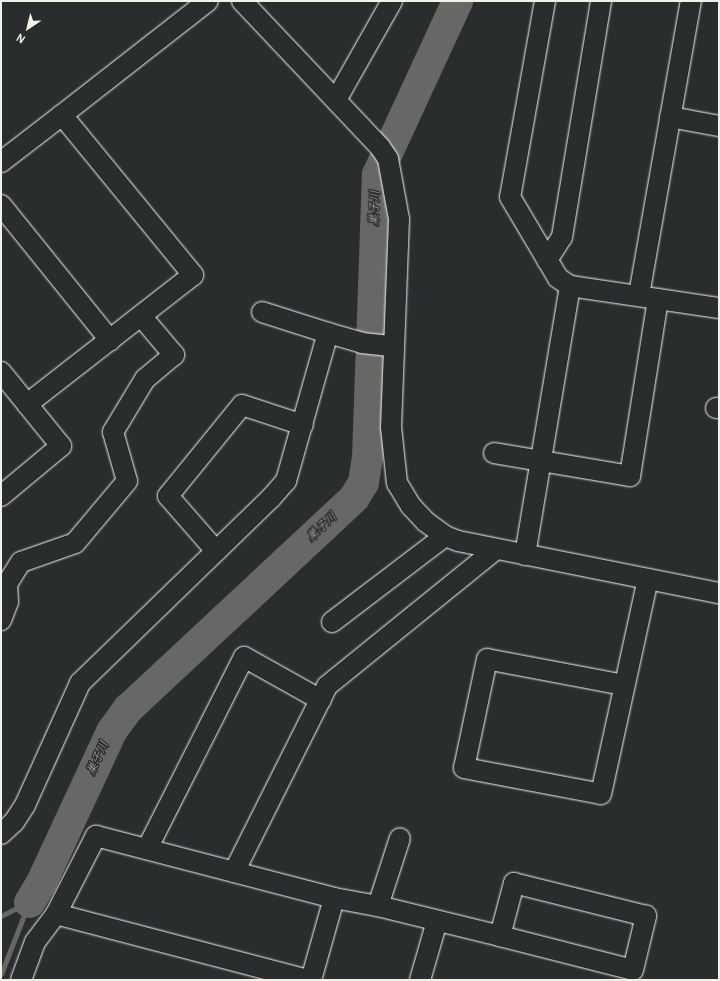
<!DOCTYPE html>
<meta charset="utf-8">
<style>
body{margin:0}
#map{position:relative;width:720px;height:981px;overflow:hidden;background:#2a2d2e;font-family:Pangolin,"Klee One",sans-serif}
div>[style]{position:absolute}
.stream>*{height:5px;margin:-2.5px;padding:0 2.5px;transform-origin:2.5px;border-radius:2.5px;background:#676866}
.river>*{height:31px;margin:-15.5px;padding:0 15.5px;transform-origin:15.5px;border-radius:15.5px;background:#676866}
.roads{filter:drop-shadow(0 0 1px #f4f1e8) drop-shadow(0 0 1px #f4f1e8)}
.minor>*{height:20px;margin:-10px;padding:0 10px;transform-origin:10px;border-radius:10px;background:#2a2d2e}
span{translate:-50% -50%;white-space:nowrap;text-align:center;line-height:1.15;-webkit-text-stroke:3px #2a2d2e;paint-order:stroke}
.water-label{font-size:12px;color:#b5b3ae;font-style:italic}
.frame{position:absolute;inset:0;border:2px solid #f4f1e8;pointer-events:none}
.north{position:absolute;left:8px;top:8px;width:40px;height:40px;-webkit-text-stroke:3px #2a2d2e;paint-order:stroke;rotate:215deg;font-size:11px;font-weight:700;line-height:16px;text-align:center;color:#f4f1e8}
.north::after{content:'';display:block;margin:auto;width:14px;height:18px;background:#f4f1e8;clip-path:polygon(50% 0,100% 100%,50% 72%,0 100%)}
</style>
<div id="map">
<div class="stream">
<i style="left:1px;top:916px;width:31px;rotate:-27deg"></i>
<i style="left:1px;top:974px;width:77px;rotate:-68.7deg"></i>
</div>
<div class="river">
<i style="left:29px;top:902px;width:23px;rotate:-59deg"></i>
<i style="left:41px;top:882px;width:166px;rotate:-65.1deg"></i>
<i style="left:111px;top:731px;width:29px;rotate:-54deg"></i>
<i style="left:128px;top:708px;width:309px;rotate:-43deg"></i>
<i style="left:354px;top:497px;width:17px;rotate:-59deg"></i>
<i style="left:363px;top:482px;width:24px;rotate:-81deg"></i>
<i style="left:367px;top:458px;width:284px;rotate:-88deg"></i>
<i style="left:377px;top:174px;width:191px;rotate:-65.2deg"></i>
</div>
<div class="roads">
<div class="minor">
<i style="left:242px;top:1px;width:201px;rotate:46.6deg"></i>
<i style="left:380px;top:147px;width:14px;rotate:56deg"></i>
<i style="left:388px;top:159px;width:61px;rotate:79.6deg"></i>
<i style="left:399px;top:219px;width:208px;rotate:92.2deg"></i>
<i style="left:391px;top:427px;width:56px;rotate:83.9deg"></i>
<i style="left:397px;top:483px;width:27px;rotate:59deg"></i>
<i style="left:411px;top:506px;width:22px;rotate:47deg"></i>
<i style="left:426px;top:522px;width:24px;rotate:36deg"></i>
<i style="left:445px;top:536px;width:14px;rotate:21deg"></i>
<i style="left:458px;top:541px;width:266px;rotate:11.3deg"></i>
<i style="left:545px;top:1px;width:199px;rotate:100.1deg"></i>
<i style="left:510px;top:197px;width:94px;rotate:59.3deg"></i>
<i style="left:558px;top:278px;width:14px;rotate:34deg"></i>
<i style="left:570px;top:286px;width:151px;rotate:8.4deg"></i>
<i style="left:336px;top:100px;width:114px;rotate:-60.5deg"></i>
<i style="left:62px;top:115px;width:185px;rotate:-38deg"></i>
<i style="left:670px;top:117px;width:50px;rotate:10.4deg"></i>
<i style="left:1px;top:162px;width:77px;rotate:-37.6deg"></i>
<i style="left:62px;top:115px;width:207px;rotate:50.7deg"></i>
<i style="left:193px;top:275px;width:210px;rotate:142.1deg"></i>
<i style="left:27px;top:404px;width:54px;rotate:51deg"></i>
<i style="left:61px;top:446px;width:78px;rotate:140.2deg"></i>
<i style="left:1px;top:205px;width:174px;rotate:51.1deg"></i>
<i style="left:547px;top:260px;width:27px;rotate:-57deg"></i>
<i style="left:562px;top:237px;width:239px;rotate:-80.6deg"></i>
<i style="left:639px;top:295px;width:299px;rotate:-80deg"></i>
<i style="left:262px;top:312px;width:69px;rotate:17.7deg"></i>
<i style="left:1px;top:372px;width:41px;rotate:50.9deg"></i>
<i style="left:716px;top:408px;width:3px"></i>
<i style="left:494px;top:453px;width:138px;rotate:9.6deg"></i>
<i style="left:630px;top:476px;width:179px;rotate:-81deg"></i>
<i style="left:216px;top:551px;width:73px;rotate:-131.1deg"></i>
<i style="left:168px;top:496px;width:117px;rotate:-50.9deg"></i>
<i style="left:242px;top:405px;width:64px;rotate:18.2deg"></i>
<i style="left:525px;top:555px;width:273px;rotate:-80.5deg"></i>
<i style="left:1px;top:620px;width:19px;rotate:-69deg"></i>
<i style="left:8px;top:602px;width:18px;rotate:-93deg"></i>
<i style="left:7px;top:584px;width:26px;rotate:-58deg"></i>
<i style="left:21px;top:562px;width:57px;rotate:-19.4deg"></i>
<i style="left:75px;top:543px;width:81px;rotate:-50deg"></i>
<i style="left:127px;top:481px;width:51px;rotate:-105.9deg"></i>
<i style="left:113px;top:432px;width:62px;rotate:-58.9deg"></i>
<i style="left:145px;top:379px;width:38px;rotate:-40deg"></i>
<i style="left:174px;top:355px;width:51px;rotate:-130.2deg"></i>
<i style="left:332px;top:622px;width:142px;rotate:-37.3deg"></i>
<i style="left:624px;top:685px;width:139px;rotate:-169.3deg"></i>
<i style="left:487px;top:659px;width:111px;rotate:101.9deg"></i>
<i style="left:464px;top:768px;width:139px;rotate:10.7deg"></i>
<i style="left:601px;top:794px;width:220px;rotate:-77.7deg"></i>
<i style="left:1px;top:834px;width:18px;rotate:-43deg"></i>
<i style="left:14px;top:822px;width:20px;rotate:-57deg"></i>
<i style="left:25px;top:805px;width:134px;rotate:-65.7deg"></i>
<i style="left:80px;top:683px;width:266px;rotate:-44.1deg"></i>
<i style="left:271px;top:498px;width:23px;rotate:-49deg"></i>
<i style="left:286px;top:481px;width:154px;rotate:-74.2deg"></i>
<i style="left:328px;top:333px;width:35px;rotate:16deg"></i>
<i style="left:362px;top:343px;width:31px;rotate:6deg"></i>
<i style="left:147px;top:849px;width:215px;rotate:-63.2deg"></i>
<i style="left:244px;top:657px;width:88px;rotate:29.2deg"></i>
<i style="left:234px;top:872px;width:208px;rotate:-63.4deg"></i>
<i style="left:327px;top:686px;width:216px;rotate:-39deg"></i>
<i style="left:378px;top:906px;width:71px;rotate:-72.1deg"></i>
<i style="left:56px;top:914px;width:260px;rotate:14.7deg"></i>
<i style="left:21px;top:980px;width:40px;rotate:-69.8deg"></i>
<i style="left:35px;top:942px;width:35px;rotate:-53deg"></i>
<i style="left:56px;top:914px;width:88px;rotate:-62.9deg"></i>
<i style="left:96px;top:836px;width:246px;rotate:14.6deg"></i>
<i style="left:334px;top:898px;width:45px;rotate:10.3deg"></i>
<i style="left:378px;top:906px;width:126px;rotate:13.8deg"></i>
<i style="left:500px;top:936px;width:137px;rotate:14.3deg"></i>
<i style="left:633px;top:970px;width:56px;rotate:-76.5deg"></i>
<i style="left:646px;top:916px;width:136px;rotate:-166deg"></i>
<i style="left:514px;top:883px;width:55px;rotate:104.8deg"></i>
<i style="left:311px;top:980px;width:85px;rotate:-74.3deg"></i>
<i style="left:420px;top:980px;width:61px;rotate:-73.9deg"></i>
</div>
</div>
<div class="water-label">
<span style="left:375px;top:208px;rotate:-88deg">巣子川</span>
<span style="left:322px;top:527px;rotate:-43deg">巣子川</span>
<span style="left:98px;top:758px;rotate:-65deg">巣子川</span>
</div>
<div class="frame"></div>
<div class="north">N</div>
</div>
